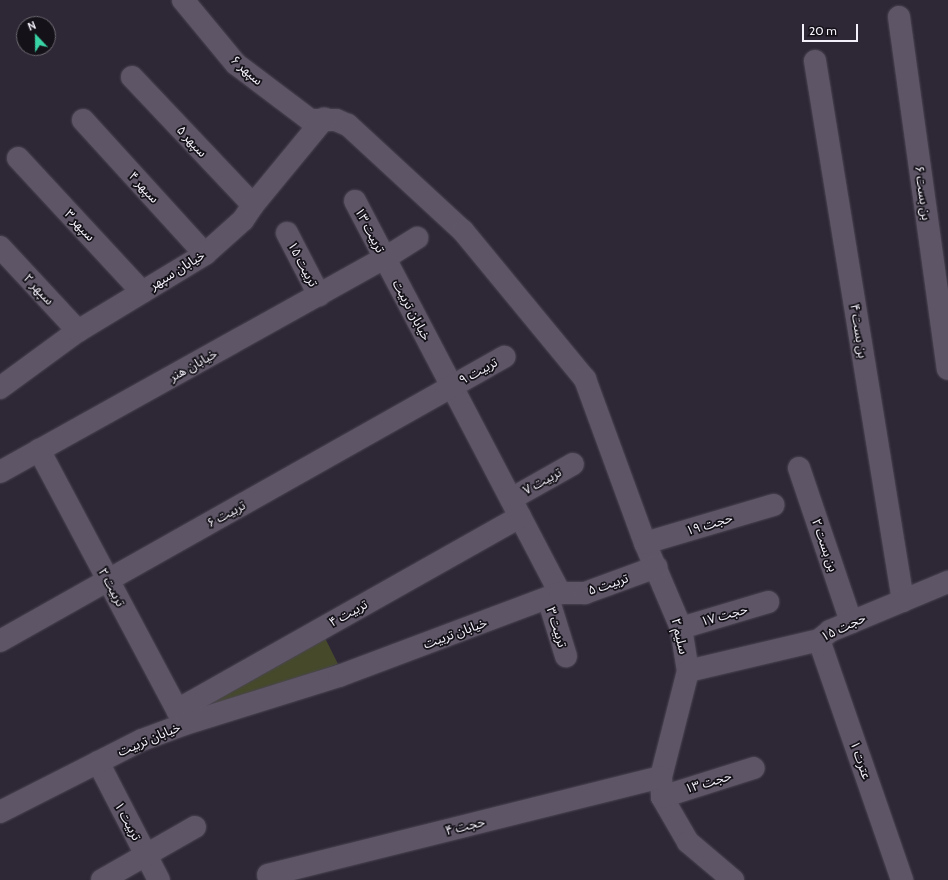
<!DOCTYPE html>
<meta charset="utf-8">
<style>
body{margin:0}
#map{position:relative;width:948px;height:880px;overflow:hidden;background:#2e2736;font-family:Cabin,"Noto Sans Arabic",sans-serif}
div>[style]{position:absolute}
.green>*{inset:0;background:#464a2b}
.roads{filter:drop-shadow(0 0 1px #4b4552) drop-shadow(0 0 1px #4b4552)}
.minor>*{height:22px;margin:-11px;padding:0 11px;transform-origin:11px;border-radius:11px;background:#5e5667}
span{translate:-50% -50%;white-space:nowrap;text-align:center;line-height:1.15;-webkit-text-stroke:3.5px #141118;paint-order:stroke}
.street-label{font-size:13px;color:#f4f0fa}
.north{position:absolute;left:16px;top:16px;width:40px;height:40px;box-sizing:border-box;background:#141118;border:1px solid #6e6a72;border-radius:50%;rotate:338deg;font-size:11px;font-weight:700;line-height:16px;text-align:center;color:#f4f0fa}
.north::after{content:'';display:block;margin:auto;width:14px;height:18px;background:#39d4a5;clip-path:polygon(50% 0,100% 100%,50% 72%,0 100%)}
.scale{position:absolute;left:802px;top:24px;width:56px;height:18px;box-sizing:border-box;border:2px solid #f4f0fa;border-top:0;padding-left:5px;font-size:12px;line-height:14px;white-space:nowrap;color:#f4f0fa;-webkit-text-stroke:3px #141118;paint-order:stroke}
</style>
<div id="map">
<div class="green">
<i style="clip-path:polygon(324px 636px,338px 664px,211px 708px,208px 702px)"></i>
</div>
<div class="roads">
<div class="minor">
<i style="left:183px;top:0;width:83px;rotate:50.4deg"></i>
<i style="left:236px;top:64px;width:93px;rotate:37.1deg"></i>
<i style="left:310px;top:120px;width:26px"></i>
<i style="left:336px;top:120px;width:13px;rotate:23deg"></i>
<i style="left:348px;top:125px;width:156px;rotate:42.7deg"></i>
<i style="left:463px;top:231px;width:192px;rotate:50.5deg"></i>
<i style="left:585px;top:379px;width:175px;rotate:69.9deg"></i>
<i style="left:645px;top:543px;width:92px;rotate:67deg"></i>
<i style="left:681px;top:628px;width:44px;rotate:80.8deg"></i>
<i style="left:688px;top:671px;width:109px;rotate:104.3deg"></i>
<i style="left:661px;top:777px;width:20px;rotate:87deg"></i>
<i style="left:662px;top:797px;width:52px;rotate:60deg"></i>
<i style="left:688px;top:842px;width:59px;rotate:40.2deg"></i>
<i style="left:899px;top:17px;width:355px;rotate:82.1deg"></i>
<i style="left:815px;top:61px;width:547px;rotate:80.74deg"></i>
<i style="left:132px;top:77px;width:176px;rotate:46.6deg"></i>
<i style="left:83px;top:120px;width:181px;rotate:47.7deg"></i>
<i style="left:18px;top:158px;width:183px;rotate:47.2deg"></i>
<i style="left:355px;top:201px;width:442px;rotate:62.4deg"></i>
<i style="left:287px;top:233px;width:70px;rotate:62.7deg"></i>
<i style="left:0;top:247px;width:115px;rotate:47.1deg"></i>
<i style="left:0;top:388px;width:97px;rotate:-36.2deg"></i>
<i style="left:78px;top:331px;width:149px;rotate:-31.2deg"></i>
<i style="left:205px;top:254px;width:51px;rotate:-41.8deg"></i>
<i style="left:243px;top:220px;width:18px;rotate:-56deg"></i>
<i style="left:253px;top:205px;width:112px;rotate:-50.5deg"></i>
<i style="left:39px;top:450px;width:309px;rotate:62deg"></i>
<i style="left:799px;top:468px;width:163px;rotate:71.3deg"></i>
<i style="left:0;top:472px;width:440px;rotate:-29.1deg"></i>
<i style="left:385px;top:258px;width:38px;rotate:-32deg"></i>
<i style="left:511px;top:499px;width:71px;rotate:-29.4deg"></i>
<i style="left:645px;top:543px;width:134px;rotate:-16.5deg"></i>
<i style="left:548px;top:598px;width:61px;rotate:72.8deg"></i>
<i style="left:681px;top:628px;width:91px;rotate:-16.6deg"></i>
<i style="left:819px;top:640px;width:254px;rotate:70.9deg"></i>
<i style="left:0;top:641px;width:579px;rotate:-29.4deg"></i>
<i style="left:688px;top:671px;width:135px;rotate:-13.3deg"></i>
<i style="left:819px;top:640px;width:14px;rotate:-39deg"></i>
<i style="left:830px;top:631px;width:128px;rotate:-22.6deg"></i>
<i style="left:177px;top:710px;width:394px;rotate:-29.4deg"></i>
<i style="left:98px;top:762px;width:133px;rotate:62.7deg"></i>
<i style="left:662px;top:797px;width:96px;rotate:-17.5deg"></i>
<i style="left:0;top:812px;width:159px;rotate:-26.9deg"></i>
<i style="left:142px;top:740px;width:46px;rotate:-20.4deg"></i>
<i style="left:185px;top:724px;width:161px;rotate:-17.3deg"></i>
<i style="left:339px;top:676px;width:236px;rotate:-20.6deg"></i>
<i style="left:560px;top:593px;width:25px"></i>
<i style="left:585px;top:593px;width:76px;rotate:-20.1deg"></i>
<i style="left:268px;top:875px;width:405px;rotate:-14deg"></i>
<i style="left:102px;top:880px;width:107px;rotate:-29.7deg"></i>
</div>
</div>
<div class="street-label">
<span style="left:247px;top:70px;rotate:41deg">سپهر ۶</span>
<span style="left:192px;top:141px;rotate:47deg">سپهر ۵</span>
<span style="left:144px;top:187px;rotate:47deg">سپهر ۴</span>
<span style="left:923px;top:193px;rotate:82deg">بن بست ۶</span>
<span style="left:80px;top:225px;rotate:47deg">سپهر ۳</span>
<span style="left:370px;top:230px;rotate:62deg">تربیت ۱۳</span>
<span style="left:303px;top:264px;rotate:62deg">تربیت ۱۵</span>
<span style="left:177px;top:270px;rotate:-32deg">خیابان سپهر</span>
<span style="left:39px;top:289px;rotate:47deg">سپهر ۲</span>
<span style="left:412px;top:310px;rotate:62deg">خیابان تربیت</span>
<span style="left:859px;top:331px;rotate:81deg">بن بست ۴</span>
<span style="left:193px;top:365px;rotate:-29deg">خیابان هنر</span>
<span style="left:478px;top:371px;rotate:-29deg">تربیت ۹</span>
<span style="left:542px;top:481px;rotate:-29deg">تربیت ۷</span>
<span style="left:226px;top:514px;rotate:-29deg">تربیت ۶</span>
<span style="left:709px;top:524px;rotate:-17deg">حجت ۱۹</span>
<span style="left:825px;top:545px;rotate:71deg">بن بست ۲</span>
<span style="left:608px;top:584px;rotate:-19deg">تربیت ۵</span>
<span style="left:112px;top:587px;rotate:62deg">تربیت ۲</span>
<span style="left:348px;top:613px;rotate:-29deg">تربیت ۴</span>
<span style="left:724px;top:615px;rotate:-16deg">حجت ۱۷</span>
<span style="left:557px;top:627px;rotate:73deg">تربیت ۳</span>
<span style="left:843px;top:627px;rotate:-26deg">حجت ۱۵</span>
<span style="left:455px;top:633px;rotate:-20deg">خیابان تربیت</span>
<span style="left:680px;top:636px;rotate:77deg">سلیم ۲</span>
<span style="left:149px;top:739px;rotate:-23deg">خیابان تربیت</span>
<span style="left:861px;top:760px;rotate:71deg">عترت ۱</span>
<span style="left:708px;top:782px;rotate:-17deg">حجت ۱۳</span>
<span style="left:128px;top:821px;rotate:62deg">تربیت ۱</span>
<span style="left:465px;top:826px;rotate:-14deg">حجت ۴</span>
</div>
<div class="north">N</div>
<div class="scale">20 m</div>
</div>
